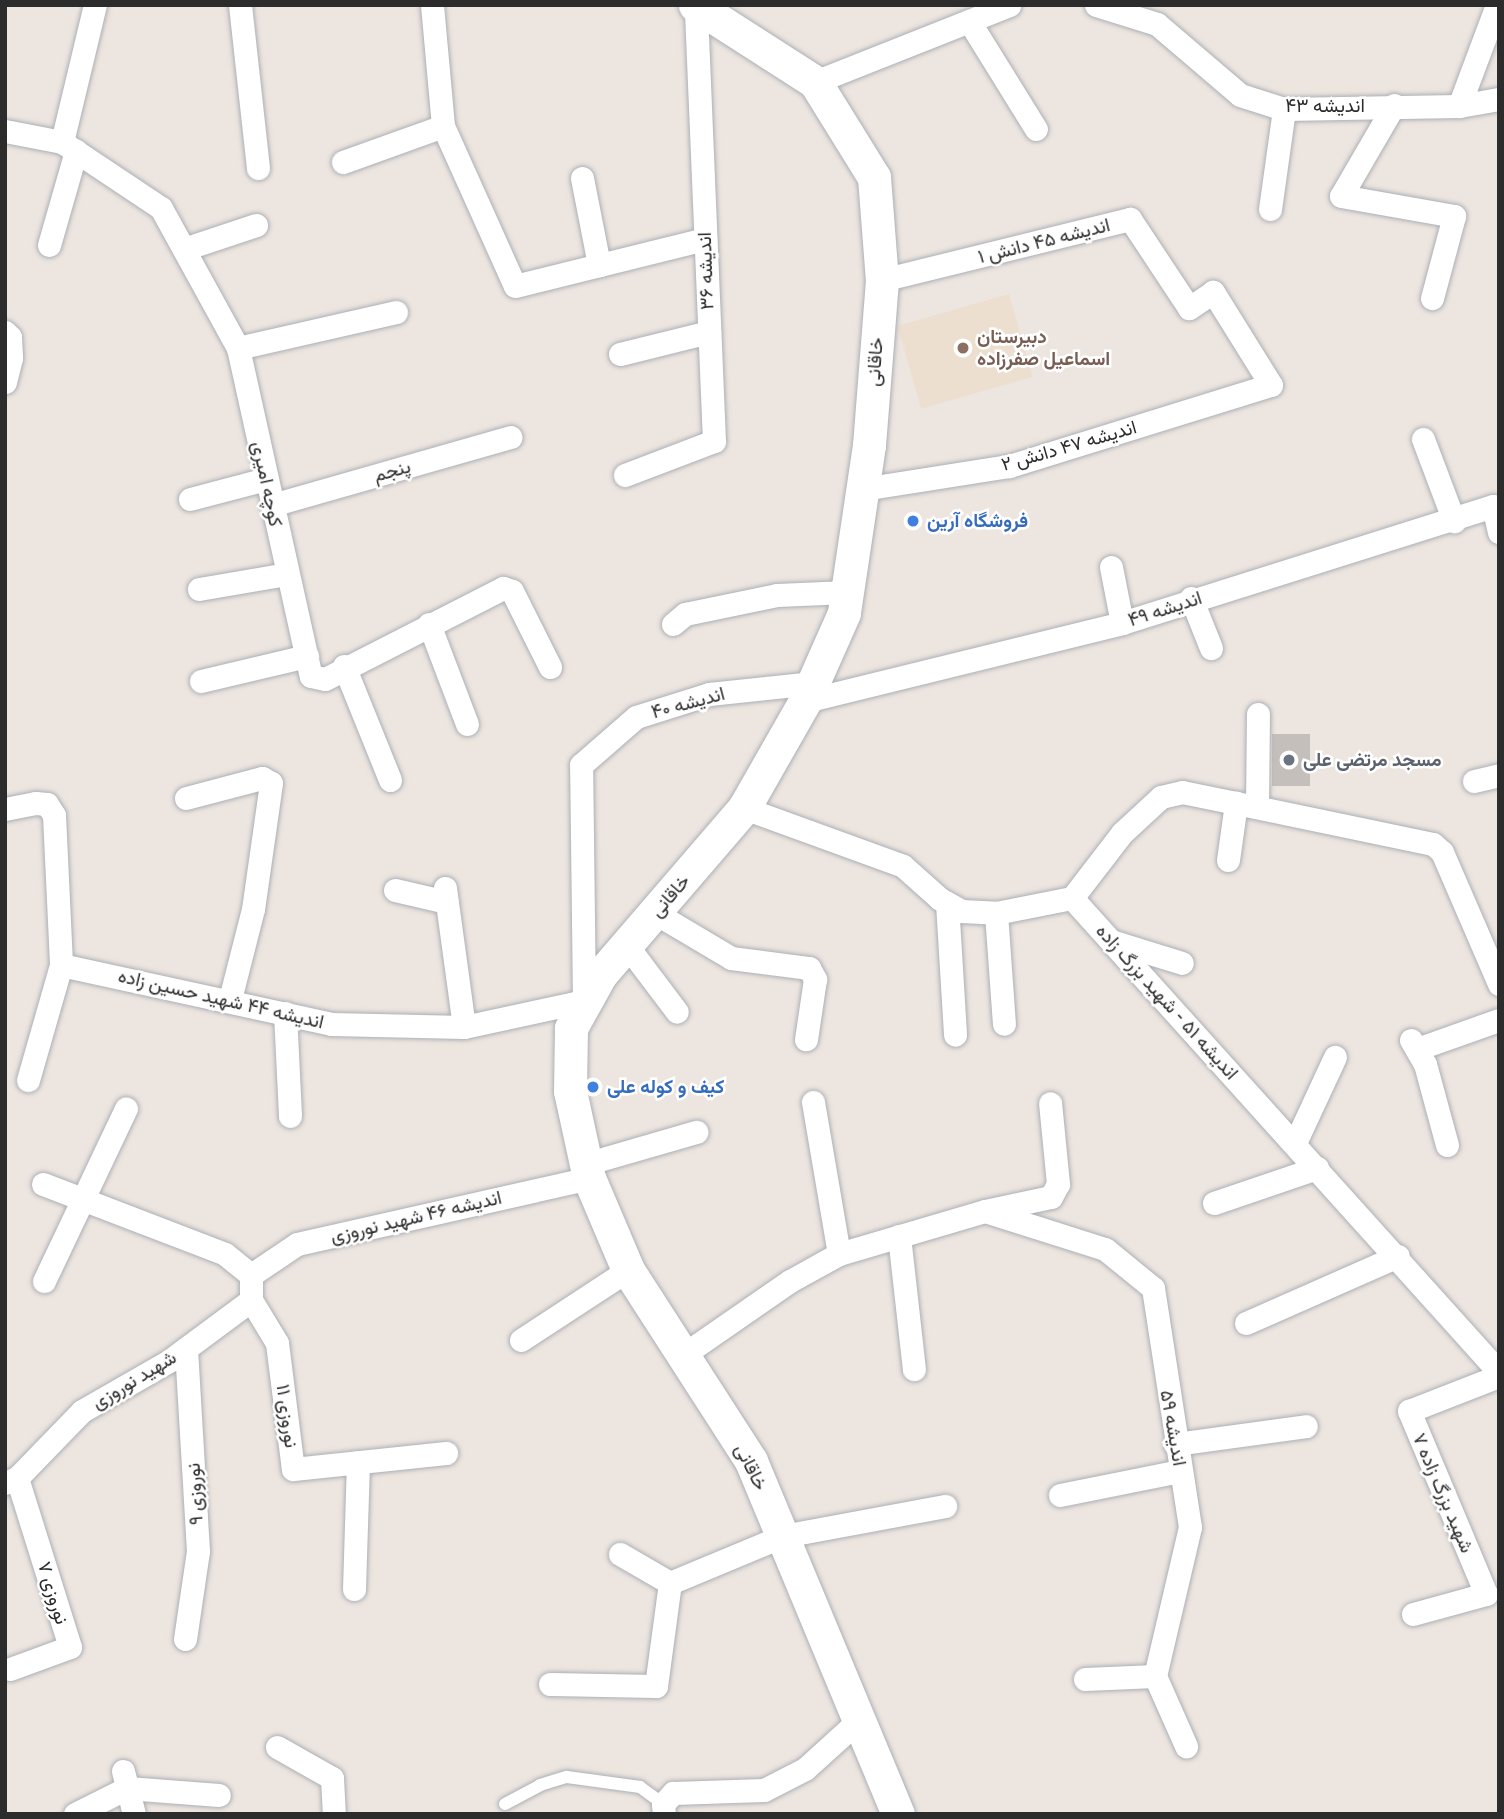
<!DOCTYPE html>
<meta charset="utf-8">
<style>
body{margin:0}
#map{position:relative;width:1504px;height:1819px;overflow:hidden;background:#ede5df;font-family:"IBM Plex Sans",Vazirmatn,sans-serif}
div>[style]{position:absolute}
.education>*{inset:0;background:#eddfd0;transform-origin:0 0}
.building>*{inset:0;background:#c5bfbc;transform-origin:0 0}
.roads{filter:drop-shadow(0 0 2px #acb0b7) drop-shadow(0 0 2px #acb0b7)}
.service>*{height:12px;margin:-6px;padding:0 6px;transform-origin:6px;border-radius:6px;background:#fff}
.minor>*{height:23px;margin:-11.5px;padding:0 11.5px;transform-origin:11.5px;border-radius:11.5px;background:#fff}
.secondary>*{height:33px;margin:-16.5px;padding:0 16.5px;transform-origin:16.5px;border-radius:16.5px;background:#fff}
.dots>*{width:19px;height:19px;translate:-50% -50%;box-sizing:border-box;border:4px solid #fff;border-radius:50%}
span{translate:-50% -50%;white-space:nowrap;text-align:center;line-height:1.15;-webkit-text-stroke:5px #fff;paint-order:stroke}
.street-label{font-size:19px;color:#2c2c2c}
.education-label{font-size:19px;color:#785e54;font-weight:700}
.left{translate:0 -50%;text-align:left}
.shop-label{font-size:19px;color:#366cbe;font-weight:700}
.worship-label{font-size:19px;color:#5b616d;font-weight:700}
.frame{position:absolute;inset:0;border:7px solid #2c2c2c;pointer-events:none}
</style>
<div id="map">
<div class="education">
<i style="left:1009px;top:294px;width:86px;height:116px;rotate:74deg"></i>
</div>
<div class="building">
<i style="left:1272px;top:734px;width:38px;height:52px"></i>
</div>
<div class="roads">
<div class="service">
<i style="left:505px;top:1804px;width:40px;rotate:-28deg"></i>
<i style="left:540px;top:1785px;width:28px;rotate:-17deg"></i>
<i style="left:567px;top:1777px;width:74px;rotate:7.8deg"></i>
<i style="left:640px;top:1787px;width:29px;rotate:36deg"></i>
</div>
<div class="minor">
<i style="left:240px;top:5px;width:164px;rotate:83.7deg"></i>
<i style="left:432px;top:5px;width:121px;rotate:84.8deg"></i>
<i style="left:443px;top:126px;width:175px;rotate:65.8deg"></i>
<i style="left:515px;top:286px;width:196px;rotate:-13.9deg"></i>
<i style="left:1096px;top:5px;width:64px;rotate:17.3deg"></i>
<i style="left:1157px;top:24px;width:109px;rotate:40.5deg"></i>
<i style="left:1240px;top:95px;width:46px;rotate:17.7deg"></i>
<i style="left:1284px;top:109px;width:175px;rotate:-1deg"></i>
<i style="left:1459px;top:106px;width:41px;rotate:-9.9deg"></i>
<i style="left:969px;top:21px;width:127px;rotate:58.2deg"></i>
<i style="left:815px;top:82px;width:209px;rotate:-21.6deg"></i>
<i style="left:1394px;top:105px;width:105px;rotate:120.2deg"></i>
<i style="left:1341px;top:196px;width:115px;rotate:10deg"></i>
<i style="left:1454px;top:216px;width:85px;rotate:105deg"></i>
<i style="left:1459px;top:106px;width:108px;rotate:-69.4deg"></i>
<i style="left:5px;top:131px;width:58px;rotate:10.9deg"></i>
<i style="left:62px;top:142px;width:141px;rotate:-76.5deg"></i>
<i style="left:62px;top:142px;width:119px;rotate:33.7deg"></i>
<i style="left:161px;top:208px;width:160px;rotate:61.2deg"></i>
<i style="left:238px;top:348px;width:336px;rotate:77.5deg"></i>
<i style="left:311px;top:676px;width:14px;rotate:12deg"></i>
<i style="left:325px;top:679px;width:200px;rotate:-27.1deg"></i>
<i style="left:503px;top:588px;width:9px;rotate:18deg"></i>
<i style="left:512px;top:591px;width:85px;rotate:63.4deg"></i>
<i style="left:343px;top:162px;width:106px;rotate:-19.8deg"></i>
<i style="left:582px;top:178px;width:89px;rotate:78.9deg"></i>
<i style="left:1270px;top:209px;width:101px;rotate:-82deg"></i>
<i style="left:49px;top:245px;width:98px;rotate:-74deg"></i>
<i style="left:184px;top:249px;width:76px;rotate:-18.4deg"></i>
<i style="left:5px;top:332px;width:7px;rotate:45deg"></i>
<i style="left:10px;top:337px;width:21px;rotate:87deg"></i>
<i style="left:11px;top:358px;width:25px;rotate:104deg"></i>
<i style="left:238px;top:348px;width:162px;rotate:-12.8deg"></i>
<i style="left:620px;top:354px;width:92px;rotate:-13.9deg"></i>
<i style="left:1423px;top:439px;width:88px;rotate:69.3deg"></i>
<i style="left:625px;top:475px;width:95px;rotate:-20.9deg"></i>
<i style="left:714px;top:441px;width:435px;rotate:-92.4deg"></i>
<i style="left:862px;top:489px;width:149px;rotate:-8.9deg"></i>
<i style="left:1009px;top:466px;width:274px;rotate:-17.2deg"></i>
<i style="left:1271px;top:385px;width:110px;rotate:-121.9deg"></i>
<i style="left:1213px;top:292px;width:29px;rotate:146deg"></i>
<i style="left:1189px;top:308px;width:107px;rotate:-123.5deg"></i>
<i style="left:1130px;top:219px;width:255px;rotate:166.2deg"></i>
<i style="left:190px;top:499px;width:79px;rotate:-14.7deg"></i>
<i style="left:272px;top:505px;width:248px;rotate:-15.9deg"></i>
<i style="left:1111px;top:567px;width:57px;rotate:78.9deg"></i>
<i style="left:199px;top:589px;width:89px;rotate:-9.7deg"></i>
<i style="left:1191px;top:598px;width:54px;rotate:68.2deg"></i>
<i style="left:429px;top:624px;width:107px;rotate:69.2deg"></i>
<i style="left:673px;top:624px;width:16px;rotate:-40deg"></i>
<i style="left:685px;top:614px;width:94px;rotate:-11.7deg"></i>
<i style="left:777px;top:595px;width:70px;rotate:-2.5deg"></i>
<i style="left:344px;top:666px;width:123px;rotate:68deg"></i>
<i style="left:201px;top:681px;width:109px;rotate:-13.3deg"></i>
<i style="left:805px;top:701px;width:326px;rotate:-13.8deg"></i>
<i style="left:1122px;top:623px;width:389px;rotate:-17.5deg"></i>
<i style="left:1493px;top:506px;width:27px;rotate:77deg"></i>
<i style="left:1474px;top:781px;width:26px;rotate:-13deg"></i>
<i style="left:186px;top:798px;width:79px;rotate:-14.7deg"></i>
<i style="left:262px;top:778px;width:10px;rotate:29deg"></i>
<i style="left:271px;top:783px;width:127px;rotate:98.1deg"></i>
<i style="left:253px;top:909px;width:93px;rotate:104.3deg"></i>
<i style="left:1257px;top:807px;width:93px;rotate:-89.4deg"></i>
<i style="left:744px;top:808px;width:169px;rotate:20deg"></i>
<i style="left:903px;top:866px;width:50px;rotate:41.7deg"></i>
<i style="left:940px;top:899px;width:25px;rotate:29deg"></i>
<i style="left:962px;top:911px;width:34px;rotate:3deg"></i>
<i style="left:996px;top:913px;width:77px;rotate:-11.2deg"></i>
<i style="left:1072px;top:898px;width:638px;rotate:47.99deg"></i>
<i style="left:5px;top:809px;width:31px;rotate:-11deg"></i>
<i style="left:35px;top:803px;width:12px;rotate:5deg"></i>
<i style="left:47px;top:804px;width:13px;rotate:58deg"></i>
<i style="left:54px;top:815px;width:150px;rotate:87.3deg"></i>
<i style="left:61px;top:965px;width:276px;rotate:12.3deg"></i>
<i style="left:331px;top:1024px;width:133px;rotate:1.3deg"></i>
<i style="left:464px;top:1027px;width:123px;rotate:-12.2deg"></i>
<i style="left:584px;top:1001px;width:236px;rotate:-90.7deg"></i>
<i style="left:581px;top:765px;width:73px;rotate:-41.1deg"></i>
<i style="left:636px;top:717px;width:77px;rotate:-17.5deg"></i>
<i style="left:709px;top:694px;width:105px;rotate:-6deg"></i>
<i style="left:1228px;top:860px;width:58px;rotate:-82deg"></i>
<i style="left:445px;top:888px;width:140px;rotate:82.2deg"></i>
<i style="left:395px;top:890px;width:53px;rotate:13deg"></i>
<i style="left:1072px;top:898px;width:82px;rotate:-52.4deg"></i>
<i style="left:1122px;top:833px;width:53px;rotate:-42.7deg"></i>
<i style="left:1161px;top:797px;width:22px;rotate:-13deg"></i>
<i style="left:1182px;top:792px;width:55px;rotate:11.5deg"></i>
<i style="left:1236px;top:803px;width:201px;rotate:11.8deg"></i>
<i style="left:1433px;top:844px;width:12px;rotate:42deg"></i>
<i style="left:1442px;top:852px;width:144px;rotate:66.6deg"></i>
<i style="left:947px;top:903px;width:132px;rotate:86.5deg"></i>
<i style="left:996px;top:913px;width:111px;rotate:85.9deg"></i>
<i style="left:657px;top:914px;width:86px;rotate:30.7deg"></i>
<i style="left:731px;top:958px;width:79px;rotate:7.3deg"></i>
<i style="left:809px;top:968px;width:13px;rotate:61deg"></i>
<i style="left:815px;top:979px;width:61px;rotate:98.5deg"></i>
<i style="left:1111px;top:941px;width:74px;rotate:17.2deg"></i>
<i style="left:625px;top:943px;width:86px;rotate:53deg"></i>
<i style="left:285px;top:1013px;width:103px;rotate:87.2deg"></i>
<i style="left:1411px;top:1040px;width:28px;rotate:60deg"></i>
<i style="left:1425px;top:1064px;width:84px;rotate:74.8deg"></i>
<i style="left:1417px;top:1049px;width:87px;rotate:-19.5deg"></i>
<i style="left:28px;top:1080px;width:120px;rotate:-74deg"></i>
<i style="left:813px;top:1102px;width:154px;rotate:80.3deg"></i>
<i style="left:1295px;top:1143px;width:95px;rotate:-65.1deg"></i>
<i style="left:585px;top:1164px;width:116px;rotate:-16.1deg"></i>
<i style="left:43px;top:1184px;width:195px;rotate:21deg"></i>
<i style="left:225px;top:1254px;width:33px;rotate:39deg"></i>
<i style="left:1214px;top:1203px;width:109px;rotate:-18.8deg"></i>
<i style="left:985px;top:1211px;width:126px;rotate:17.6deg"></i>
<i style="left:1105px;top:1249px;width:62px;rotate:39.1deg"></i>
<i style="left:1153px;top:1288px;width:242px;rotate:81.2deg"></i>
<i style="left:1190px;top:1527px;width:153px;rotate:103.2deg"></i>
<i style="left:1155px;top:1676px;width:77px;rotate:66.1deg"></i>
<i style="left:899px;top:1236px;width:134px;rotate:83.6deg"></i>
<i style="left:251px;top:1275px;width:55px;rotate:-34deg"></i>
<i style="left:297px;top:1244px;width:299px;rotate:-12.7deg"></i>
<i style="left:44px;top:1281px;width:191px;rotate:-64.6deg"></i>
<i style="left:251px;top:1300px;width:50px;rotate:58.8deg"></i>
<i style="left:277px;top:1343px;width:127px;rotate:82.8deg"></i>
<i style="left:293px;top:1469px;width:154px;rotate:-6deg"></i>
<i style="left:1246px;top:1323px;width:166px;rotate:-23.8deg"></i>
<i style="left:521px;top:1340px;width:128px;rotate:-33.2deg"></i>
<i style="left:683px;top:1355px;width:130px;rotate:-34.7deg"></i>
<i style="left:790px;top:1281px;width:56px;rotate:-28.9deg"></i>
<i style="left:839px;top:1254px;width:152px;rotate:-16.4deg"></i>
<i style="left:985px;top:1211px;width:67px;rotate:-12deg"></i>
<i style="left:1051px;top:1197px;width:15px;rotate:-62deg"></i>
<i style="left:1058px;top:1184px;width:81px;rotate:-95.6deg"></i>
<i style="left:1175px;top:1444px;width:132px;rotate:-7.8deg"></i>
<i style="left:5px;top:1483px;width:13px;rotate:-23deg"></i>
<i style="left:17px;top:1478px;width:93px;rotate:-45.9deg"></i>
<i style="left:82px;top:1411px;width:100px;rotate:-29.9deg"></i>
<i style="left:169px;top:1361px;width:102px;rotate:-36.6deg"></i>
<i style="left:251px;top:1300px;width:25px;rotate:-90deg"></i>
<i style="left:1060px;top:1495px;width:122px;rotate:-11.3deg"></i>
<i style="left:620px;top:1554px;width:58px;rotate:30.1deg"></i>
<i style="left:354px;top:1589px;width:127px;rotate:-88.2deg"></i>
<i style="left:1413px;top:1614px;width:76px;rotate:-15.3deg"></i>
<i style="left:1486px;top:1594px;width:199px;rotate:-112.8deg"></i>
<i style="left:1409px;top:1411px;width:97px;rotate:-21.3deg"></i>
<i style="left:185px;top:1639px;width:89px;rotate:-81.6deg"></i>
<i style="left:198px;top:1551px;width:202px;rotate:-93.4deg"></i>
<i style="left:10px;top:1669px;width:64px;rotate:-20.1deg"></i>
<i style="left:70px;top:1647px;width:177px;rotate:-107.4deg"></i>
<i style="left:1085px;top:1679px;width:70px;rotate:-2.5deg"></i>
<i style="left:550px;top:1684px;width:106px;rotate:1.1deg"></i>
<i style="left:656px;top:1686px;width:104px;rotate:-82.3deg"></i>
<i style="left:670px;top:1583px;width:122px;rotate:-22.6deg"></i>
<i style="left:783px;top:1536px;width:165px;rotate:-10.5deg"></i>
<i style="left:277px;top:1747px;width:63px;rotate:29.4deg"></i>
<i style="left:332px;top:1778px;width:36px;rotate:87deg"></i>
<i style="left:123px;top:1771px;width:44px;rotate:75.7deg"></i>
<i style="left:75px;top:1814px;width:58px;rotate:-26.6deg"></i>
<i style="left:127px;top:1788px;width:92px;rotate:4.4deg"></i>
<i style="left:664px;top:1814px;width:10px;rotate:-96deg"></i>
<i style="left:663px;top:1804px;width:15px;rotate:-48deg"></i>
<i style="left:673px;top:1793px;width:91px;rotate:-1.9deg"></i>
<i style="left:764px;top:1790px;width:46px;rotate:-27.1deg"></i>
<i style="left:805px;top:1769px;width:72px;rotate:-42.2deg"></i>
</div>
<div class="secondary">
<i style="left:695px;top:5px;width:143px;rotate:32.7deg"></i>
<i style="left:815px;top:82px;width:112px;rotate:58.2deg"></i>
<i style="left:874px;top:177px;width:103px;rotate:85.6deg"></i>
<i style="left:882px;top:280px;width:166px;rotate:94.5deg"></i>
<i style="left:869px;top:445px;width:170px;rotate:98.5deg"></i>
<i style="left:844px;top:613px;width:96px;rotate:113.9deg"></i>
<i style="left:805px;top:701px;width:123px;rotate:119.7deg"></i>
<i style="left:744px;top:808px;width:219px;rotate:130.7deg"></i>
<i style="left:601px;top:974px;width:62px;rotate:119.1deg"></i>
<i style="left:571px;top:1028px;width:63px;rotate:90.9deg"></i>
<i style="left:570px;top:1091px;width:89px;rotate:77.7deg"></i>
<i style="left:589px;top:1178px;width:100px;rotate:67deg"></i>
<i style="left:628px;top:1270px;width:227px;rotate:57.2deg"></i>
<i style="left:751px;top:1461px;width:382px;rotate:67.4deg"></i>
</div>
</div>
<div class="dots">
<i style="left:963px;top:348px;background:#8d6e63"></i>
<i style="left:913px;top:521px;background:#3f7fe0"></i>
<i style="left:1289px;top:760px;background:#6b7280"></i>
<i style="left:593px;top:1087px;background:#3f7fe0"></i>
</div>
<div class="street-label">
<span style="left:1325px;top:106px">اندیشه ۴۳</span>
<span style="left:1044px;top:241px;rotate:-14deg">اندیشه ۴۵ دانش ۱</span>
<span style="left:706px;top:271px;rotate:-92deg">اندیشه ۳۶</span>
<span style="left:875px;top:362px;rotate:-86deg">خاقانی</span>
<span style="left:1069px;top:446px;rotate:-16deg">اندیشه ۴۷ دانش ۲</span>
<span style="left:392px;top:471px;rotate:-16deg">پنجم</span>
<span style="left:267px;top:484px;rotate:78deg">کوچه امیری</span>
<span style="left:1165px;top:609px;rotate:-18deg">اندیشه ۴۹</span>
<span style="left:688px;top:703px;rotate:-15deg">اندیشه ۴۰</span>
<span style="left:670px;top:896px;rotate:-49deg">خاقانی</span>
<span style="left:221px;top:999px;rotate:13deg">اندیشه ۴۴ شهید حسین زاده</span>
<span style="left:1167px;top:1002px;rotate:48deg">اندیشه ۵۱ - شهید بزرگ زاده</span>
<span style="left:416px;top:1217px;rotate:-13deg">اندیشه ۴۶ شهید نوروزی</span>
<span style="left:134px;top:1380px;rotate:-31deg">شهید نوروزی</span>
<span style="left:287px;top:1416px;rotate:82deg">نوروزی ۱۱</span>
<span style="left:1173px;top:1428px;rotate:80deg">اندیشه ۵۹</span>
<span style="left:751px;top:1467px;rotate:63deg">خاقانی</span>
<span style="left:1443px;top:1493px;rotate:67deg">شهید بزرگ زاده ۷</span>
<span style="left:195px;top:1494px;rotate:-93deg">نوروزی ۹</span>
<span style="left:53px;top:1593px;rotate:73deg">نوروزی ۷</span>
</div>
<div class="education-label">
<span class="left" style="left:977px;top:348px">دبیرستان<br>اسماعیل صفرزاده</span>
</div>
<div class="shop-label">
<span class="left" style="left:927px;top:521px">فروشگاه آرین</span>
<span class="left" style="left:607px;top:1087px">کیف و کوله علی</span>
</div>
<div class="worship-label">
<span class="left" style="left:1303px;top:760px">مسجد مرتضی علی</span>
</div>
<div class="frame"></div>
</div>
